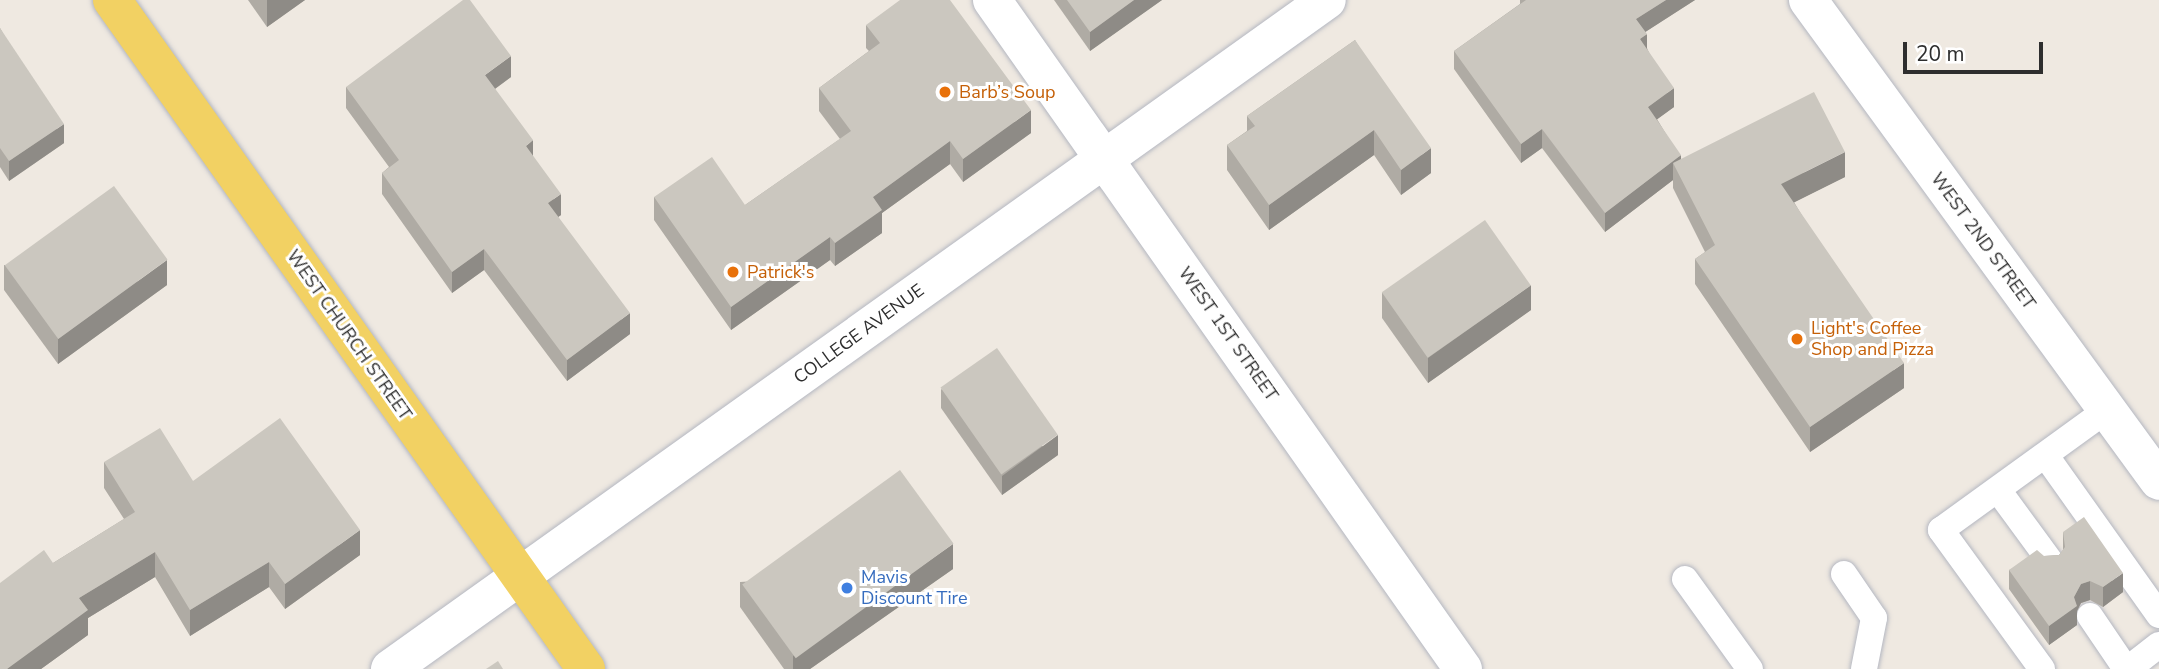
<!DOCTYPE html>
<meta charset="utf-8">
<style>
body{margin:0}
#map{position:relative;width:2159px;height:669px;overflow:hidden;background:#efe9e1;font-family:"Nunito Sans",sans-serif}
div>[style]{position:absolute}
.roads{filter:drop-shadow(0 0 2px #b4b7c1) drop-shadow(0 0 2px #b4b7c1)}
.lane>*{height:26px;margin:-13px;padding:0 13px;transform-origin:13px;border-radius:13px;background:#fff}
.street>*{height:38px;margin:-19px;padding:0 19px;transform-origin:19px;border-radius:19px;background:#fff}
.primary>*{height:38px;margin:-19px;padding:0 19px;transform-origin:19px;border-radius:19px;background:#f2d163}
.wall>*{inset:0;background:#afaba4}
.shaded-wall>*{inset:0;background:#8e8b86}
.building>*{inset:0;background:#cbc7bf;transform-origin:0 0}
.dots>*{width:19px;height:19px;translate:-50% -50%;box-sizing:border-box;border:4px solid #fff;border-radius:50%}
span{translate:-50% -50%;white-space:nowrap;text-align:center;line-height:1.15;-webkit-text-stroke:6px #fff;paint-order:stroke}
.food-label{font-size:18px;color:#c56008}
.left{translate:0 -50%;text-align:left}
.street-label{font-size:18px;color:#2e2e2e}
.shop-label{font-size:18px;color:#366cbe}
.scale{position:absolute;left:1903px;top:42px;width:140px;height:32px;box-sizing:border-box;border:4px solid #2e2e2e;border-top:0;padding-left:9px;font-size:21px;line-height:24px;white-space:nowrap;color:#2e2e2e;-webkit-text-stroke:5px #fff;paint-order:stroke}
</style>
<div id="map">
<div class="roads">
<div class="lane">
<i style="left:2046px;top:456px;width:195px;rotate:54.6deg"></i>
<i style="left:1998px;top:490px;width:88px;rotate:53.8deg"></i>
<i style="left:1844px;top:574px;width:53px;rotate:55.7deg"></i>
<i style="left:1874px;top:618px;width:52px;rotate:101.1deg"></i>
<i style="left:1685px;top:579px;width:111px;rotate:54.2deg"></i>
<i style="left:2090px;top:616px;width:64px;rotate:55.8deg"></i>
<i style="left:2042px;top:669px;width:172px;rotate:-126deg"></i>
<i style="left:1941px;top:530px;width:205px;rotate:-35.9deg"></i>
<i style="left:2128px;top:669px;width:39px;rotate:-38deg"></i>
</div>
<div class="street">
<i style="left:992px;top:0;width:818px;rotate:54.85deg"></i>
<i style="left:1808px;top:0;width:595px;rotate:53.88deg"></i>
<i style="left:390px;top:669px;width:1151px;rotate:-35.53deg"></i>
</div>
<div class="primary">
<i style="left:112px;top:0;width:820px;rotate:54.68deg"></i>
</div>
</div>
<div class="wall">
<i style="clip-path:polygon(248px 0,305px 0,267px 27px)"></i>
<i style="clip-path:polygon(1054px 0,1162px 0,1090px 51px)"></i>
<i style="clip-path:polygon(1520px 0,1695px 0,1645px 32px,1647px 48px,1674px 107px,1657px 119px,1681px 159px,1845px 177px,1794px 202px,1904px 388px,1810px 452px,1695px 284px,1695px 259px,1705px 252px,1673px 188px,1673px 180px,1605px 232px,1542px 148px,1521px 163px,1454px 69px,1454px 51px,1520px 4px)"></i>
<i style="clip-path:polygon(866px 25px,1031px 133px,963px 182px,950px 164px,882px 213px,882px 233px,835px 266px,830px 260px,731px 330px,654px 220px,654px 197px,745px 205px,840px 139px,819px 111px,819px 88px,869px 51px,866px 48px)"></i>
<i style="clip-path:polygon(0 28px,64px 143px,9px 181px,0 167px)"></i>
<i style="clip-path:polygon(1355px 40px,1431px 173px,1401px 195px,1374px 155px,1269px 230px,1227px 170px,1227px 145px,1247px 131px,1247px 116px)"></i>
<i style="clip-path:polygon(511px 77px,495px 89px,533px 157px,561px 215px,558px 217px,630px 334px,567px 381px,484px 270px,452px 293px,382px 194px,382px 173px,389px 167px,346px 108px,346px 87px)"></i>
<i style="clip-path:polygon(4px 265px,167px 285px,58px 364px,4px 290px)"></i>
<i style="clip-path:polygon(1382px 293px,1531px 310px,1428px 383px,1382px 318px)"></i>
<i style="clip-path:polygon(941px 389px,1058px 455px,1002px 495px,941px 408px)"></i>
<i style="clip-path:polygon(104px 462px,193px 481px,360px 555px,285px 609px,269px 587px,190px 636px,155px 577px,88px 618px,88px 635px,41px 669px,0 669px,53px 563px,124px 519px,104px 488px)"></i>
<i style="clip-path:polygon(2063px 532px,2123px 592px,2103px 607px,2090px 600px,2081px 603px,2077px 611px,2077px 625px,2049px 645px,2009px 589px,2009px 570px,2044px 556px,2059px 555px,2063px 550px)"></i>
<i style="clip-path:polygon(953px 569px,810px 669px,784px 669px,740px 607px,740px 582px)"></i>
</div>
<div class="shaded-wall">
<i style="clip-path:polygon(267px 0,305px 0,267px 27px)"></i>
<i style="clip-path:polygon(1134px 0,1162px 0,1090px 51px,1090px 32px)"></i>
<i style="clip-path:polygon(1666px 0,1695px 0,1636px 38px,1636px 19px)"></i>
<i style="clip-path:polygon(1647px 34px,1647px 53px,1640px 39px)"></i>
<i style="clip-path:polygon(511px 56px,511px 77px,485px 96px,485px 75px)"></i>
<i style="clip-path:polygon(1674px 88px,1674px 107px,1648px 126px,1648px 107px)"></i>
<i style="clip-path:polygon(1031px 110px,1031px 133px,963px 182px,963px 159px)"></i>
<i style="clip-path:polygon(64px 124px,64px 143px,9px 181px,9px 161px)"></i>
<i style="clip-path:polygon(1542px 129px,1542px 148px,1521px 163px,1521px 144px)"></i>
<i style="clip-path:polygon(1374px 130px,1374px 155px,1269px 230px,1269px 205px)"></i>
<i style="clip-path:polygon(533px 140px,533px 161px,526px 146px)"></i>
<i style="clip-path:polygon(950px 141px,950px 164px,882px 213px,882px 233px,835px 266px,835px 243px,873px 197px)"></i>
<i style="clip-path:polygon(1431px 148px,1431px 173px,1401px 195px,1401px 170px)"></i>
<i style="clip-path:polygon(1845px 152px,1845px 177px,1781px 209px,1781px 184px)"></i>
<i style="clip-path:polygon(1681px 155px,1681px 173px,1673px 163px,1673px 180px,1605px 232px,1605px 213px)"></i>
<i style="clip-path:polygon(561px 194px,561px 215px,548px 224px,548px 203px)"></i>
<i style="clip-path:polygon(830px 237px,830px 260px,731px 330px,731px 307px)"></i>
<i style="clip-path:polygon(484px 249px,484px 270px,452px 293px,452px 272px)"></i>
<i style="clip-path:polygon(167px 260px,167px 285px,58px 364px,58px 339px)"></i>
<i style="clip-path:polygon(1531px 285px,1531px 310px,1428px 383px,1428px 358px)"></i>
<i style="clip-path:polygon(630px 313px,630px 334px,567px 381px,567px 360px)"></i>
<i style="clip-path:polygon(1904px 363px,1904px 388px,1810px 452px,1810px 427px)"></i>
<i style="clip-path:polygon(1058px 435px,1058px 455px,1002px 495px,1002px 476px)"></i>
<i style="clip-path:polygon(360px 530px,360px 555px,285px 609px,285px 584px)"></i>
<i style="clip-path:polygon(953px 544px,953px 569px,810px 669px,793px 669px,793px 656px)"></i>
<i style="clip-path:polygon(155px 552px,155px 577px,88px 618px,88px 635px,41px 669px,7px 669px,79px 598px)"></i>
<i style="clip-path:polygon(269px 562px,269px 587px,190px 636px,190px 610px)"></i>
<i style="clip-path:polygon(2123px 573px,2123px 592px,2103px 607px,2103px 587px)"></i>
<i style="clip-path:polygon(2090px 581px,2090px 600px,2081px 603px,2077px 611px,2077px 625px,2049px 645px,2049px 626px,2074px 597px,2081px 584px)"></i>
</div>
<div class="building">
<i style="clip-path:polygon(463px 0,470px 0,511px 56px,485px 75px,533px 140px,526px 146px,561px 194px,548px 203px,630px 313px,567px 360px,484px 249px,452px 272px,382px 173px,399px 160px,346px 87px)"></i>
<i style="clip-path:polygon(900px 0,950px 0,1031px 110px,963px 159px,950px 141px,873px 197px,882px 210px,835px 243px,830px 237px,731px 307px,654px 197px,712px 157px,745px 205px,851px 131px,819px 88px,880px 43px,866px 25px)"></i>
<i style="clip-path:polygon(1067px 0,1134px 0,1090px 32px)"></i>
<i style="clip-path:polygon(1526px 0,1666px 0,1636px 19px,1647px 34px,1640px 39px,1674px 88px,1648px 107px,1681px 155px,1605px 213px,1542px 129px,1521px 144px,1454px 51px)"></i>
<i style="clip-path:polygon(0 28px,64px 124px,9px 161px,0 148px)"></i>
<i style="clip-path:polygon(1355px 40px,1431px 148px,1401px 170px,1374px 130px,1269px 205px,1227px 145px,1255px 126px,1247px 116px)"></i>
<i style="clip-path:polygon(1814px 92px,1845px 152px,1781px 184px,1904px 363px,1810px 427px,1695px 259px,1715px 245px,1673px 163px)"></i>
<i style="left:114px;top:186px;width:91px;height:135px;rotate:54deg"></i>
<i style="left:1485px;top:220px;width:80px;height:126px;rotate:55deg"></i>
<i style="left:997px;top:348px;width:106px;height:69px;rotate:55deg"></i>
<i style="clip-path:polygon(280px 418px,360px 530px,285px 584px,269px 562px,190px 610px,155px 552px,79px 598px,88px 610px,7px 669px,0 669px,0 583px,44px 550px,53px 563px,135px 512px,104px 462px,160px 428px,193px 481px)"></i>
<i style="left:900px;top:470px;width:91px;height:195px;rotate:54deg"></i>
<i style="clip-path:polygon(2084px 517px,2123px 573px,2103px 587px,2090px 581px,2081px 584px,2074px 597px,2077px 606px,2049px 626px,2009px 570px,2037px 550px,2044px 556px,2059px 555px,2065px 547px,2063px 532px)"></i>
<i style="clip-path:polygon(498px 661px,503px 669px,486px 669px)"></i>
</div>
<div class="dots">
<i style="left:945px;top:92px;background:#e8710a"></i>
<i style="left:733px;top:272px;background:#e8710a"></i>
<i style="left:1797px;top:339px;background:#e8710a"></i>
<i style="left:847px;top:588px;background:#3f7fe0"></i>
</div>
<div class="food-label">
<span class="left" style="left:959px;top:92px">Barb’s Soup</span>
<span class="left" style="left:747px;top:272px">Patrick's</span>
<span class="left" style="left:1811px;top:339px">Light's Coffee<br>Shop and Pizza</span>
</div>
<div class="street-label">
<span style="left:1983px;top:241px;rotate:54deg">WEST 2ND STREET</span>
<span style="left:859px;top:334px;rotate:-36deg">COLLEGE AVENUE</span>
<span style="left:1228px;top:334px;rotate:55deg">WEST 1ST STREET</span>
<span style="left:349px;top:335px;rotate:55deg">WEST CHURCH STREET</span>
</div>
<div class="shop-label">
<span class="left" style="left:861px;top:588px">Mavis<br>Discount Tire</span>
</div>
<div class="scale">20 m</div>
</div>
